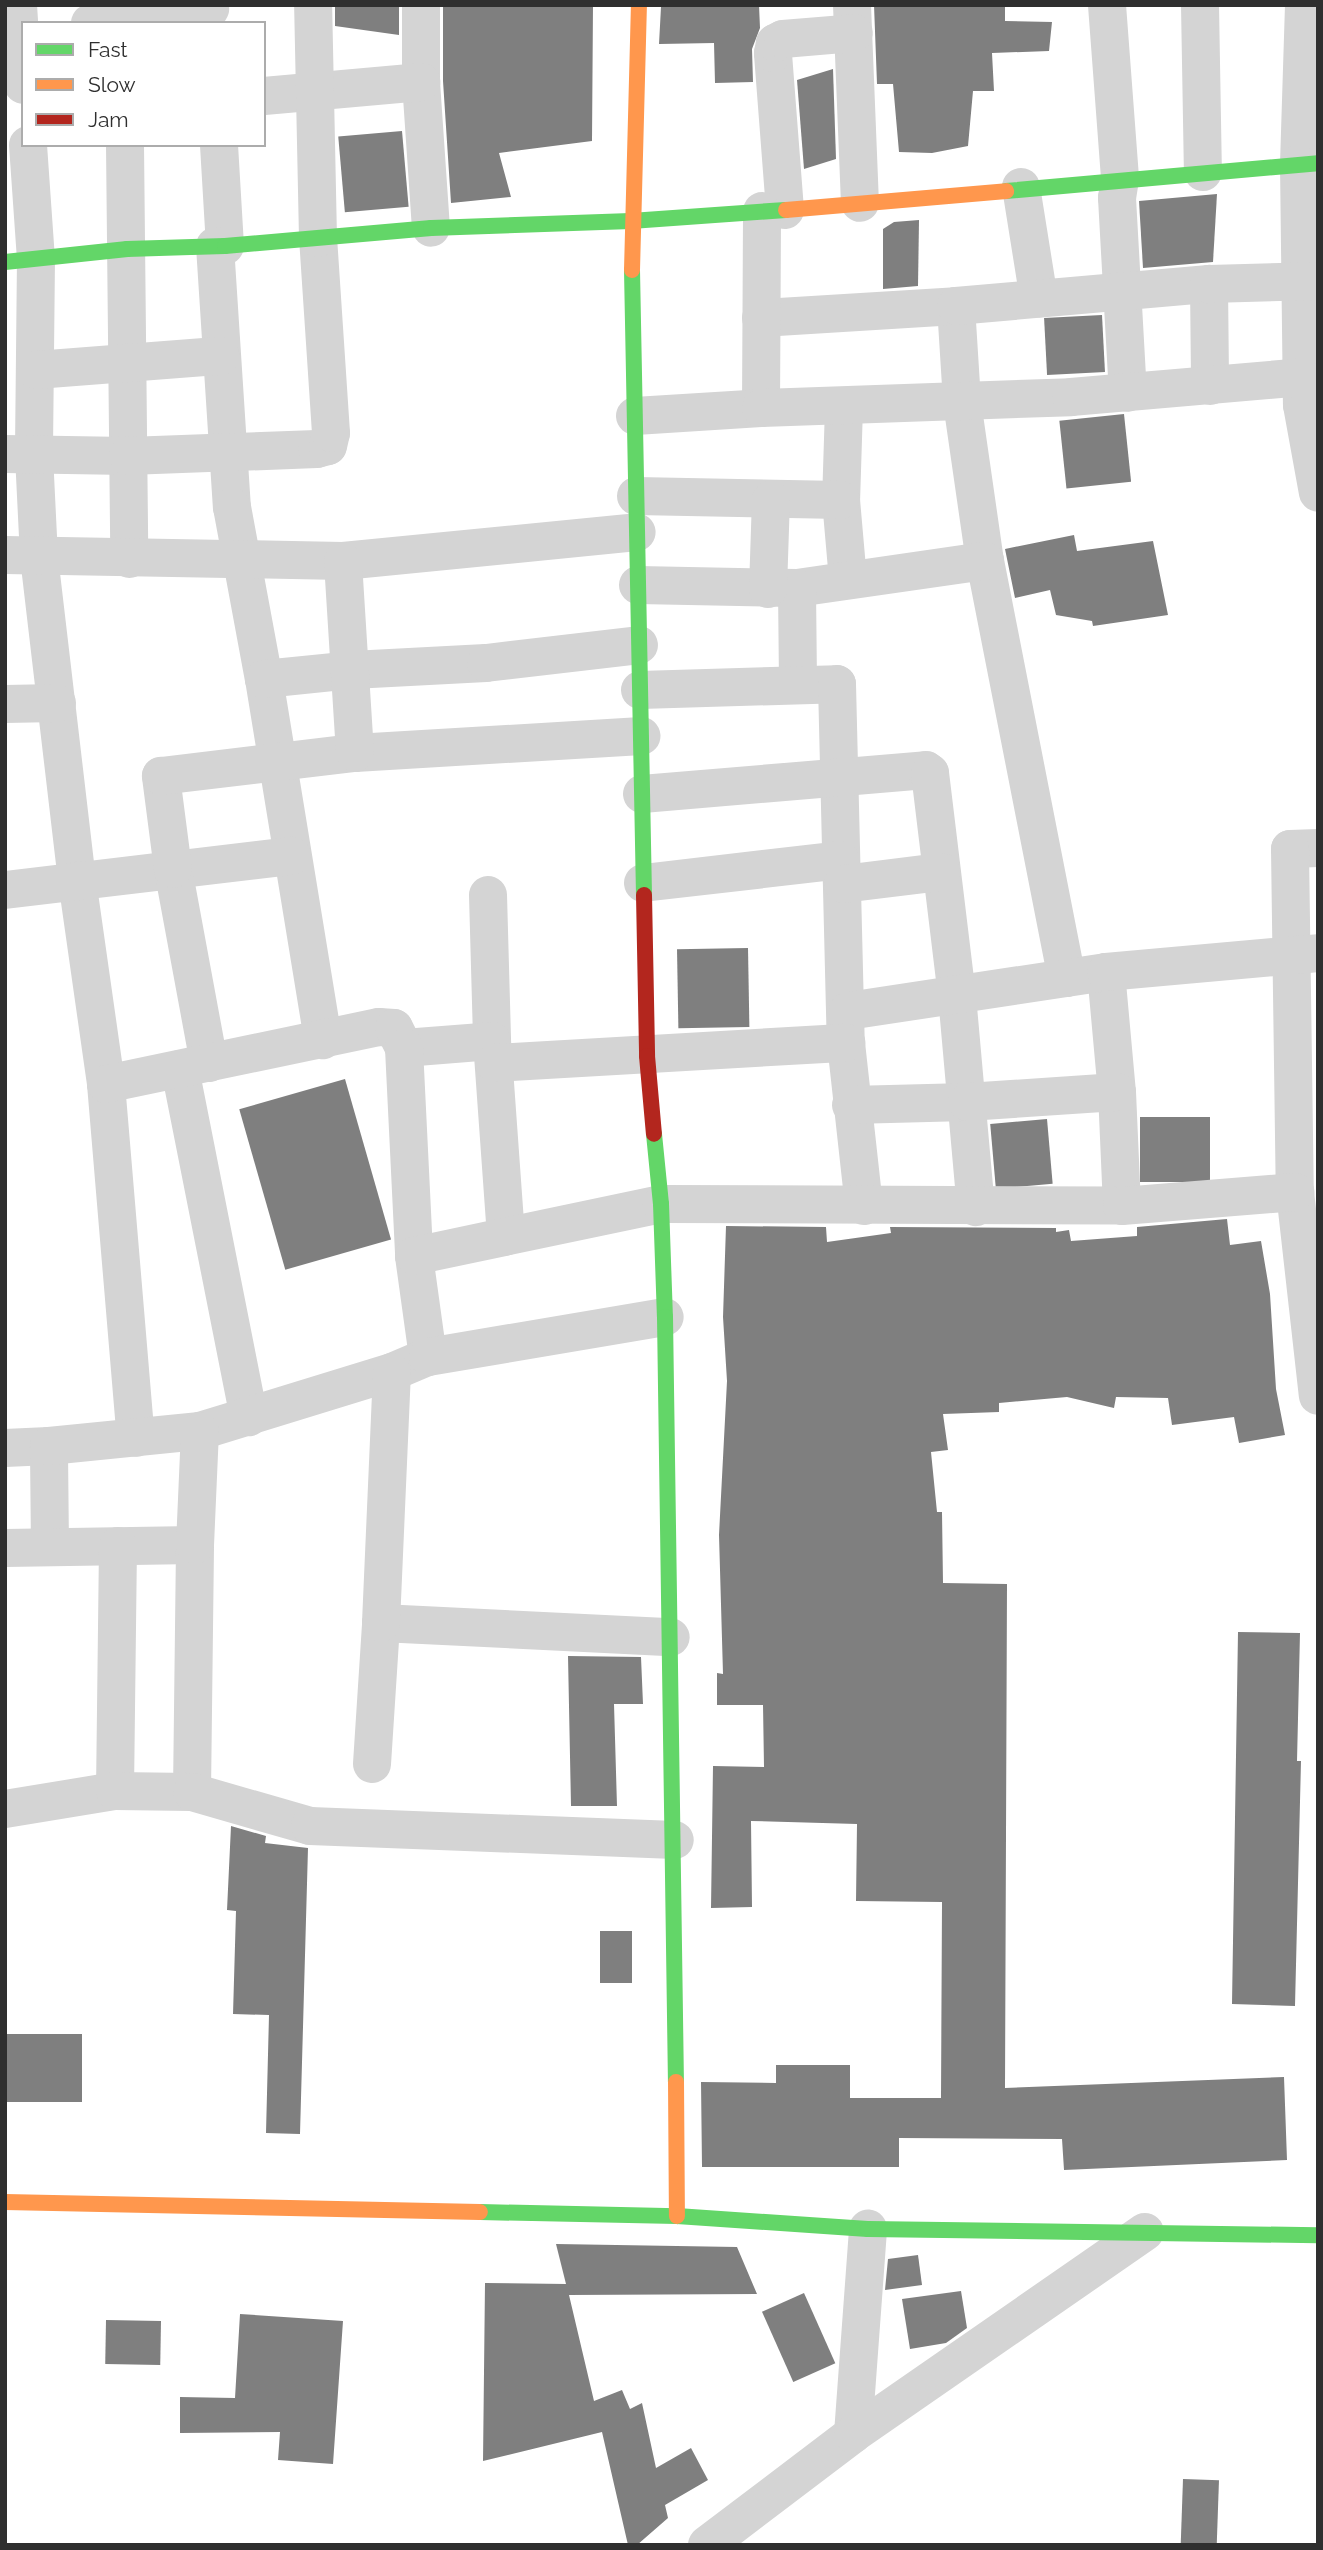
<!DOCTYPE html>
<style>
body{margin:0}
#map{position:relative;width:1323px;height:2550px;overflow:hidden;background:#fff;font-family:Raleway,sans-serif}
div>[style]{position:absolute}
.building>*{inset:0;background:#7f7f7f;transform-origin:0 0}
.street>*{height:38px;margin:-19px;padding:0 19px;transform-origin:19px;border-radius:19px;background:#d4d4d4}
.fast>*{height:16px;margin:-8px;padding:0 8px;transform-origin:8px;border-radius:8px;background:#63d668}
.slow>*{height:16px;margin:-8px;padding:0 8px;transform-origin:8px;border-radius:8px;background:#ff974d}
.jam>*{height:16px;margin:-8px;padding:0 8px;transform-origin:8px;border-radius:8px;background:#b3261e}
span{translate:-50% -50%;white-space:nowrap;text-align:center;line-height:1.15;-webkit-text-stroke:7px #fff;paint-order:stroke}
.frame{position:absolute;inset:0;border:7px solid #2f2f2f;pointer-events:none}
.legend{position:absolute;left:21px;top:21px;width:245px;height:126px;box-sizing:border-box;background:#fff;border:2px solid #acacac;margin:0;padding:9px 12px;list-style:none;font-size:21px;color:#2f2f2f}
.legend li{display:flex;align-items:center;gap:14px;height:35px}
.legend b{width:35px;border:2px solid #acacac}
</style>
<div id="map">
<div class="building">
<i style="clip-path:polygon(335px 5px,399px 5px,399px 35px,335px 26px)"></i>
<i style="clip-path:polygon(443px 5px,593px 5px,592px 141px,499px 153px,511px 197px,451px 203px,443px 81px)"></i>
<i style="clip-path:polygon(759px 5px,760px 28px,752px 49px,753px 82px,715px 83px,714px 43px,659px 44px,661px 7px)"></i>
<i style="clip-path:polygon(874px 5px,1005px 5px,1005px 21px,1052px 22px,1049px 51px,992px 53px,994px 91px,973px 91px,968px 146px,932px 153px,899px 152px,893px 84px,877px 84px)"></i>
<i style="clip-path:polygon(833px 69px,836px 159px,804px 169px,797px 80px)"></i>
<i style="left:402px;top:131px;width:76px;height:64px;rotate:85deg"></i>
<i style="clip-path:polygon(1217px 194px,1213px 262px,1143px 268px,1139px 201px)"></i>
<i style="clip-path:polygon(919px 220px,918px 286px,883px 289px,883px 229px,894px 222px)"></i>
<i style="left:1102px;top:315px;width:57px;height:58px;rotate:87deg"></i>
<i style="left:1124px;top:414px;width:68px;height:65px;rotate:84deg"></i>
<i style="clip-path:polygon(1074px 535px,1077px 551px,1153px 541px,1168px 615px,1093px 626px,1092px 621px,1056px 615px,1050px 590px,1015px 598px,1005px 549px)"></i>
<i style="left:748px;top:948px;width:79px;height:71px;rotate:89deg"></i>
<i style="left:345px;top:1079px;width:167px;height:110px;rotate:74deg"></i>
<i style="left:1140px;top:1117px;width:70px;height:65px"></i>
<i style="left:1047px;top:1119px;width:65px;height:57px;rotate:85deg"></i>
<i style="clip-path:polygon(1227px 1219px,1230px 1245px,1261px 1241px,1270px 1294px,1276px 1389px,1285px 1435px,1239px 1443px,1234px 1417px,1172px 1425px,1168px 1398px,1116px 1397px,1114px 1408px,1067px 1397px,999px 1403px,999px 1412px,943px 1414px,948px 1450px,931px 1452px,937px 1512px,942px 1512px,943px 1583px,1007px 1584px,1005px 2088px,1284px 2077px,1287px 2160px,1064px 2170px,1062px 2139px,899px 2138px,899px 2167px,702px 2167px,701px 2082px,776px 2083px,776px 2065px,850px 2065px,850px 2098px,941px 2098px,942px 1902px,856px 1901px,857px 1824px,751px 1821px,752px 1907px,711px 1908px,713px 1766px,764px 1767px,763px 1705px,717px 1705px,717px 1673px,723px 1674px,719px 1535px,727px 1381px,723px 1317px,726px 1226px,826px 1227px,827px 1242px,891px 1233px,890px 1227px,1056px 1228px,1056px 1232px,1069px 1230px,1071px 1241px,1137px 1236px,1137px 1227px)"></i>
<i style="clip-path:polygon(1238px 1632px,1300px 1633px,1297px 1761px,1301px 1761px,1295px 2006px,1232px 2004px)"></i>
<i style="clip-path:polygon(568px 1656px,641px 1657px,643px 1704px,614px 1704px,617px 1806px,571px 1806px)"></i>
<i style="clip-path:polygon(231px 1826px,266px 1836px,265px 1843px,308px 1848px,300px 2134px,266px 2133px,269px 2015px,233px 2014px,236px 1911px,227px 1910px)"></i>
<i style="left:600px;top:1931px;width:32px;height:52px"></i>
<i style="left:5px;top:2034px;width:77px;height:68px"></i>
<i style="clip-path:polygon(556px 2244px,737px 2247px,757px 2294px,569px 2295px,594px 2401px,622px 2390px,630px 2409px,642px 2403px,656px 2468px,691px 2448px,708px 2480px,665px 2505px,668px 2518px,637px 2545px,628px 2545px,602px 2432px,483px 2461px,485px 2283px,566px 2284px)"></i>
<i style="clip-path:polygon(918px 2255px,922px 2285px,885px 2290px,888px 2259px)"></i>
<i style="clip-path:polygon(961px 2291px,967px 2328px,946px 2343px,910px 2349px,902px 2299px)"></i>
<i style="left:804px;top:2293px;width:77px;height:46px;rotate:66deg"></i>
<i style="clip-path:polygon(240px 2314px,343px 2321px,333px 2464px,278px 2460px,280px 2432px,180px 2433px,180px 2397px,235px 2398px)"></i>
<i style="left:106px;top:2320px;width:55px;height:44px;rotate:1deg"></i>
<i style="left:1183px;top:2479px;width:36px;height:66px;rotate:2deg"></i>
</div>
<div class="street">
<i style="left:18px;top:5px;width:80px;rotate:86.4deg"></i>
<i style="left:421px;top:5px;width:77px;rotate:90deg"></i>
<i style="left:421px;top:82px;width:146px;rotate:86.1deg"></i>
<i style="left:852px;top:5px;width:198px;rotate:87.7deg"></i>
<i style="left:1107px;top:5px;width:174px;rotate:85.7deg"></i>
<i style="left:1120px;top:179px;width:19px;rotate:99deg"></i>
<i style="left:1117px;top:198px;width:195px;rotate:86.8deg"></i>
<i style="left:1200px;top:5px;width:167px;rotate:89deg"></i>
<i style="left:1304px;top:5px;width:159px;rotate:91.8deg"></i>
<i style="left:1299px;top:164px;width:241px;rotate:89.3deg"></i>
<i style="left:1302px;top:405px;width:89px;rotate:79.7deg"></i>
<i style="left:90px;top:23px;width:121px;rotate:-6.7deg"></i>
<i style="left:264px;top:96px;width:158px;rotate:-5.1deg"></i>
<i style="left:28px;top:145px;width:113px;rotate:86deg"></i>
<i style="left:36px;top:258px;width:197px;rotate:90.6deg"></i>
<i style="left:34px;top:455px;width:102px;rotate:87.2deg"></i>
<i style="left:39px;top:557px;width:325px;rotate:83.3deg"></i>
<i style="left:77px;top:880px;width:206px;rotate:81.9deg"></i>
<i style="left:106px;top:1084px;width:355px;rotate:85.2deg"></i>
<i style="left:125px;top:145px;width:414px;rotate:89.4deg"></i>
<i style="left:219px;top:145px;width:101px;rotate:86.6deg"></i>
<i style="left:1021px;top:187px;width:113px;rotate:80.9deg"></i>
<i style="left:785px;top:210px;width:157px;rotate:-94.4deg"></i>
<i style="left:773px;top:53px;width:10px;rotate:-79deg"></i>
<i style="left:775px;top:43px;width:9px;rotate:-27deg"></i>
<i style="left:783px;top:39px;width:71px;rotate:-4.8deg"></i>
<i style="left:215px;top:246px;width:262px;rotate:86.3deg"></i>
<i style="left:232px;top:507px;width:175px;rotate:79.5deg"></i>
<i style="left:264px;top:679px;width:366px;rotate:80.7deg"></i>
<i style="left:1209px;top:284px;width:102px;rotate:89.4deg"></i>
<i style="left:956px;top:306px;width:96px;rotate:86.4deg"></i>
<i style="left:962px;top:402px;width:161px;rotate:81.8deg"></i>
<i style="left:985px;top:561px;width:425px;rotate:78.9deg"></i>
<i style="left:761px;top:318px;width:195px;rotate:-3.5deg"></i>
<i style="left:956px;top:306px;width:254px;rotate:-5deg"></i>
<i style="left:1209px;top:284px;width:109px;rotate:-1.6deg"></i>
<i style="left:36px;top:370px;width:185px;rotate:-4.4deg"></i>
<i style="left:844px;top:407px;width:93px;rotate:91.8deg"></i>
<i style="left:841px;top:500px;width:80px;rotate:85deg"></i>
<i style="left:761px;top:408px;width:197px;rotate:-89.7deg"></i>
<i style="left:635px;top:416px;width:126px;rotate:-3.6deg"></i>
<i style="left:761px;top:408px;width:310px;rotate:-2deg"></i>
<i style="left:1071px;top:397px;width:232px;rotate:-4.9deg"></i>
<i style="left:5px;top:454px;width:123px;rotate:0.9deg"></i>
<i style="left:128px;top:456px;width:189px;rotate:-2.1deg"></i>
<i style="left:317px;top:449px;width:11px;rotate:-15deg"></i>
<i style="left:328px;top:446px;width:13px;rotate:-77deg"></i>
<i style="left:331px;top:433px;width:195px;rotate:-93.8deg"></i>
<i style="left:318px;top:238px;width:233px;rotate:-91.2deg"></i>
<i style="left:636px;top:496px;width:205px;rotate:1.1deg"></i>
<i style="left:5px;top:555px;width:338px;rotate:1deg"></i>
<i style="left:343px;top:561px;width:295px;rotate:-5.6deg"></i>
<i style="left:638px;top:585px;width:159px;rotate:1.1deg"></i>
<i style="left:797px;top:588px;width:190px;rotate:-8.2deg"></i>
<i style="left:797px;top:588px;width:97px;rotate:89.4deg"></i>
<i style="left:768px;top:589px;width:89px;rotate:-88.1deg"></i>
<i style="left:264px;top:679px;width:88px;rotate:-5.8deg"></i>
<i style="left:352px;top:670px;width:134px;rotate:-3deg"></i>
<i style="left:486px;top:663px;width:154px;rotate:-6.7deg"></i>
<i style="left:640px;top:690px;width:197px;rotate:-1.7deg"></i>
<i style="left:837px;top:684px;width:359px;rotate:88.6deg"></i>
<i style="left:846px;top:1043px;width:164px;rotate:83.7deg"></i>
<i style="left:5px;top:704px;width:52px;rotate:-1.1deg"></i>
<i style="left:355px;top:753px;width:287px;rotate:-3.4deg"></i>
<i style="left:642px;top:794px;width:285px;rotate:-4.8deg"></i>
<i style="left:926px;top:770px;width:5px;rotate:37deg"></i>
<i style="left:930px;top:773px;width:225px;rotate:83.1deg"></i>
<i style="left:957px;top:996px;width:212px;rotate:84.9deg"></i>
<i style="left:1318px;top:848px;width:28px;rotate:178deg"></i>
<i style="left:1290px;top:849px;width:343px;rotate:89.2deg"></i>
<i style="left:1295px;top:1192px;width:205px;rotate:83.6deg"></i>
<i style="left:643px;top:883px;width:199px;rotate:-6.6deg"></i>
<i style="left:843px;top:884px;width:99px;rotate:-7deg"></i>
<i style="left:5px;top:890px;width:289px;rotate:-6.8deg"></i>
<i style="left:488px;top:895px;width:146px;rotate:88.4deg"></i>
<i style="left:492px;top:1041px;width:196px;rotate:85.9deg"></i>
<i style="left:1106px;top:972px;width:121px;rotate:84.8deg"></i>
<i style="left:1117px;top:1092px;width:114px;rotate:87.5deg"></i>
<i style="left:848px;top:1011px;width:261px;rotate:-8.6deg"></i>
<i style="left:1106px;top:972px;width:213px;rotate:-5.1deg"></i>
<i style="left:404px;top:1048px;width:88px;rotate:-4.5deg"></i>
<i style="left:209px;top:1063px;width:197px;rotate:-100.5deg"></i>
<i style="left:173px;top:869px;width:94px;rotate:-97.4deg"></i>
<i style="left:161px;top:776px;width:195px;rotate:-6.8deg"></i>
<i style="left:355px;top:753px;width:192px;rotate:-93.6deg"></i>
<i style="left:494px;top:1063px;width:353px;rotate:-3.3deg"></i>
<i style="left:180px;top:1069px;width:355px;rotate:78.8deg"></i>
<i style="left:106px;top:1084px;width:279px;rotate:-11.8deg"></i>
<i style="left:379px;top:1027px;width:15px;rotate:4deg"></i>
<i style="left:394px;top:1028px;width:22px;rotate:63deg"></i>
<i style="left:404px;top:1048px;width:208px;rotate:87.2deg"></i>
<i style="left:414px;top:1256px;width:102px;rotate:82.1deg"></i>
<i style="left:851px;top:1105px;width:116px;rotate:-1.5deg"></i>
<i style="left:967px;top:1102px;width:150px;rotate:-3.8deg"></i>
<i style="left:414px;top:1256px;width:252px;rotate:-11.9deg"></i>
<i style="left:661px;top:1204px;width:461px;rotate:0.2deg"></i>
<i style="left:1122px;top:1206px;width:174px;rotate:-4.6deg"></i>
<i style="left:5px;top:1448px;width:44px;rotate:-2.6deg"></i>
<i style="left:50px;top:1547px;width:101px;rotate:-90.6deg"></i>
<i style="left:49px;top:1446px;width:152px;rotate:-5.7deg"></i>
<i style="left:200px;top:1431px;width:201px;rotate:-17.1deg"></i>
<i style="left:392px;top:1372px;width:39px;rotate:-23deg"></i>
<i style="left:428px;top:1357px;width:240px;rotate:-9.6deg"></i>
<i style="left:5px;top:1548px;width:190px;rotate:-0.9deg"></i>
<i style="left:381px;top:1623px;width:290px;rotate:2.8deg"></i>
<i style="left:372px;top:1764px;width:141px;rotate:-86.3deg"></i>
<i style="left:381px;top:1623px;width:251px;rotate:-87.5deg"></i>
<i style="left:115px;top:1791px;width:245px;rotate:-89.3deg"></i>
<i style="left:192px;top:1792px;width:247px;rotate:-89.3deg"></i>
<i style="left:195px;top:1545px;width:114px;rotate:-87.5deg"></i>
<i style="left:5px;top:1809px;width:111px;rotate:-9.3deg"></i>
<i style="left:115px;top:1791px;width:77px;rotate:0.7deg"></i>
<i style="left:192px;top:1792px;width:123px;rotate:16.1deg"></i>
<i style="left:310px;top:1826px;width:365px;rotate:2.2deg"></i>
<i style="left:853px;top:2434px;width:206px;rotate:-85.8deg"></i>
<i style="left:707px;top:2545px;width:183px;rotate:-37.2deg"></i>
<i style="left:853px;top:2434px;width:355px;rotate:-34.7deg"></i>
</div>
<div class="fast">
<i style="left:1006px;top:191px;width:313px;rotate:-5.1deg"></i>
<i style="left:5px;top:262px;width:123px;rotate:-6.1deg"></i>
<i style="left:127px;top:249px;width:98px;rotate:-1.8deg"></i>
<i style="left:225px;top:246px;width:207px;rotate:-5deg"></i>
<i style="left:431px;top:228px;width:200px;rotate:-2deg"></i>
<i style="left:631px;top:221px;width:155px;rotate:-4.1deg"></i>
<i style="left:632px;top:270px;width:625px;rotate:88.9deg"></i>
<i style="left:654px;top:1134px;width:70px;rotate:84.3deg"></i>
<i style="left:661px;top:1204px;width:113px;rotate:88deg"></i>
<i style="left:665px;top:1317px;width:765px;rotate:89.18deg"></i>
<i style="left:480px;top:2212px;width:197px;rotate:1.2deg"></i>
<i style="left:677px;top:2216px;width:191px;rotate:3.9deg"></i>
<i style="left:868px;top:2229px;width:450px;rotate:0.8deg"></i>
</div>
<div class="slow">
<i style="left:786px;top:210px;width:221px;rotate:-4.9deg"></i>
<i style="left:632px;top:270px;width:265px;rotate:-88.5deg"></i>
<i style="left:676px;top:2082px;width:134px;rotate:89.6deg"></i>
<i style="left:5px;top:2202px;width:475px;rotate:1.2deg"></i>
</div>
<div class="jam">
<i style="left:644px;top:895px;width:161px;rotate:88.9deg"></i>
<i style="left:647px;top:1056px;width:78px;rotate:84.9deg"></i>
</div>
<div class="frame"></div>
<ul class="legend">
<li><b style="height:9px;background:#63d668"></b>Fast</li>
<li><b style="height:9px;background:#ff974d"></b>Slow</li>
<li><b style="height:9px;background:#b3261e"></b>Jam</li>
</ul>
</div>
